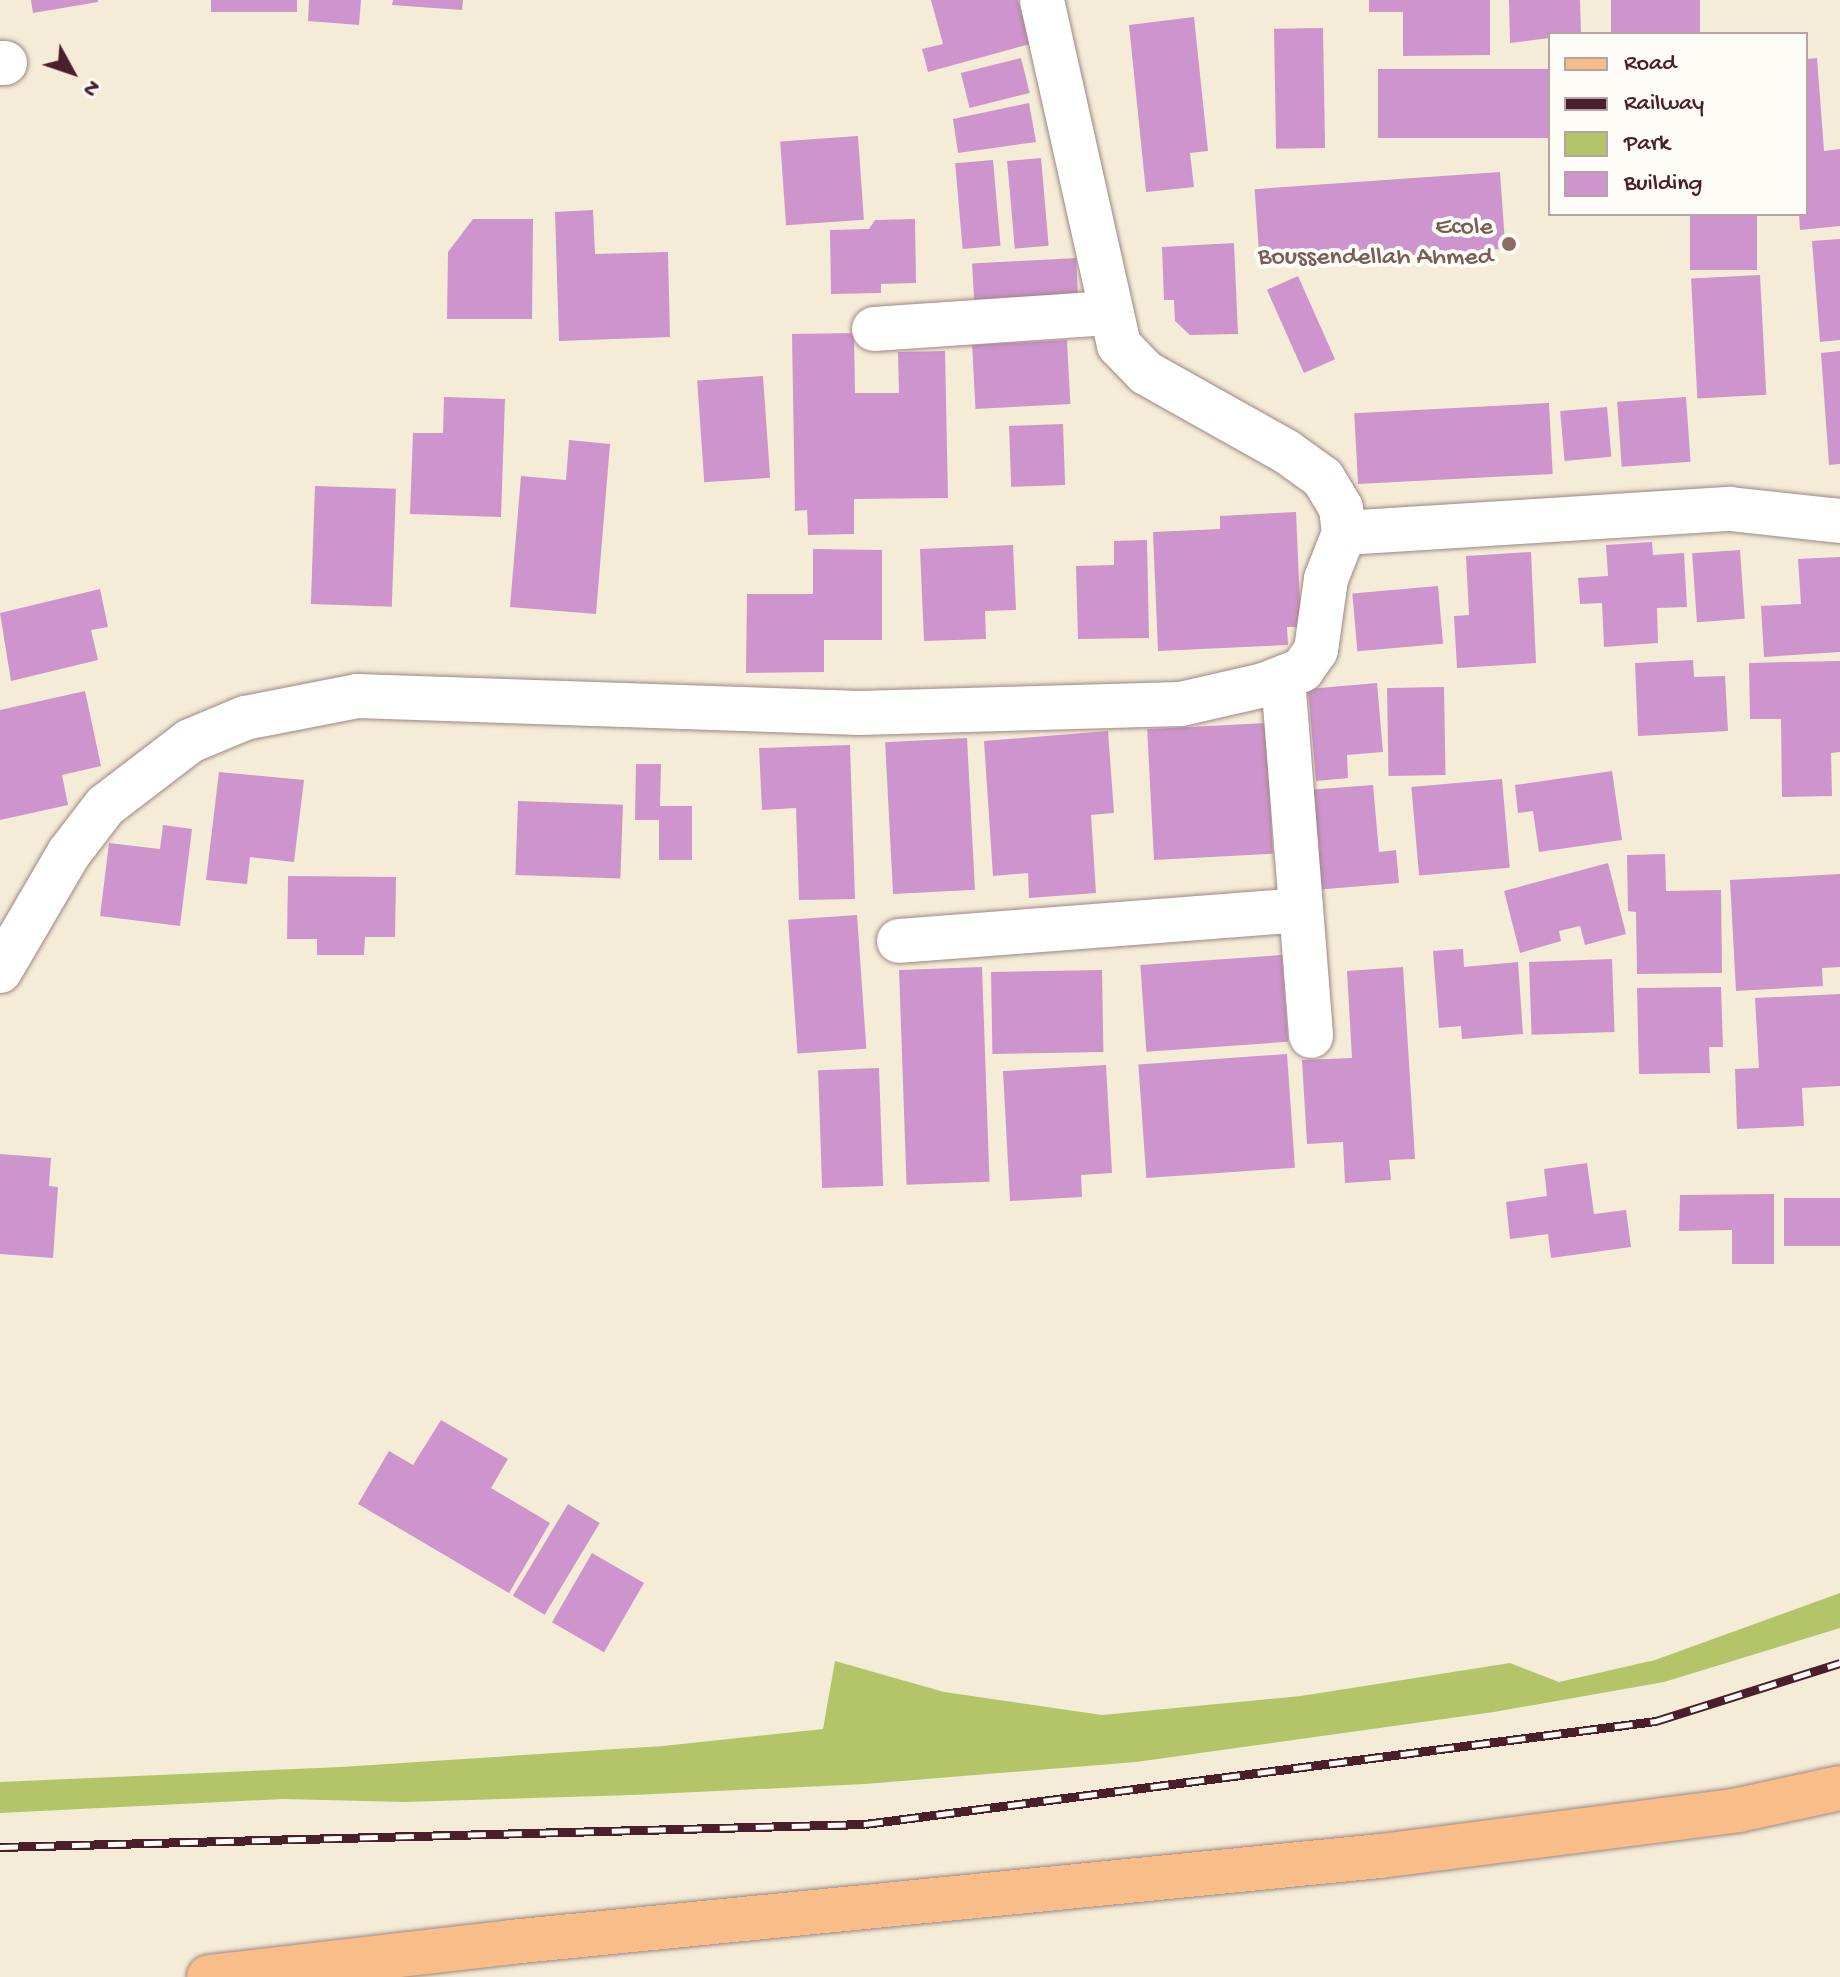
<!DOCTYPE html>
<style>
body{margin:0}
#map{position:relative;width:1840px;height:1977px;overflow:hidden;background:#f4ecd7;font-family:"Gochi Hand",sans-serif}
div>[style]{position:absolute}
.green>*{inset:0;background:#b3c568}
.building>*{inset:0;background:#ce94cd;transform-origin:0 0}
.roads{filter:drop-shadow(0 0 2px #9f8681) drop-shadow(0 0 2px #9f8681)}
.minor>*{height:44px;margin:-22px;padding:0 22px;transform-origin:22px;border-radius:22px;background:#fff}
.major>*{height:44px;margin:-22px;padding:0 22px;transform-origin:22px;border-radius:22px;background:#f8bd89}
.rail>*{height:9px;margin-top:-4.5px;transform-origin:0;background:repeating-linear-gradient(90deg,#fdfcf7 0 18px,#4a1f2b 0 36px);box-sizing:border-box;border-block:2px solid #4a1f2b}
.dots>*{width:22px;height:22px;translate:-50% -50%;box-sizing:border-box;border:4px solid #fdfcf7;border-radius:50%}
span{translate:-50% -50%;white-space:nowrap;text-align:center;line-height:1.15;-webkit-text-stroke:8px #fdfcf7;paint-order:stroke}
.education-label{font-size:26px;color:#785e54}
.right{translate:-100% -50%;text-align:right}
.legend{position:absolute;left:1548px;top:32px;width:260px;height:184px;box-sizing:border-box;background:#fdfcf7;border:2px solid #b5a4a5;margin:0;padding:10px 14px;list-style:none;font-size:24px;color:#4a1f2b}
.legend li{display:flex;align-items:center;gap:16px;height:40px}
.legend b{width:40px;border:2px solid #b5a4a5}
.north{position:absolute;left:32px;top:32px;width:80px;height:80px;-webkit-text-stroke:6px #fdfcf7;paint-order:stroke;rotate:130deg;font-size:22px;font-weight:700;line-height:32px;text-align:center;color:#4a1f2b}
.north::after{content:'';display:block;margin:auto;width:28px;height:36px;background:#4a1f2b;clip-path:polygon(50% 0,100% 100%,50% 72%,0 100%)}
</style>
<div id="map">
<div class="green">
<i style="clip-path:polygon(1840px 1593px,1840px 1628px,1664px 1682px,1494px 1712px,1136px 1762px,865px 1784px,633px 1795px,405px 1802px,283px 1799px,0 1813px,0 1782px,341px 1767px,663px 1746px,823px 1729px,835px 1661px,944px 1692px,1102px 1715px,1301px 1696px,1510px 1663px,1559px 1682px,1655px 1660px)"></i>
</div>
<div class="building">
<i style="clip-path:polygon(31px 0,98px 0,98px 2px,33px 13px)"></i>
<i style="left:211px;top:0;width:86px;height:12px"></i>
<i style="clip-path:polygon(309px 0,361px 0,359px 25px,308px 21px)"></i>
<i style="clip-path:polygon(393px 0,463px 0,462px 10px,392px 5px)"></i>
<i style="clip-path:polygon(931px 0,1018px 0,1030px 44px,928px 72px,922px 49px,943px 44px)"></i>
<i style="clip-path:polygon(1369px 0,1490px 0,1490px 55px,1403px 56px,1403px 12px,1369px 12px)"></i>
<i style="clip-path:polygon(1509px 0,1580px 0,1581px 34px,1510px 43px)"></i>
<i style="left:1611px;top:0;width:89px;height:34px"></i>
<i style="clip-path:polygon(1194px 17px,1208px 151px,1190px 153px,1194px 187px,1146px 192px,1129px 25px)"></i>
<i style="left:1323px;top:28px;width:120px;height:49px;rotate:89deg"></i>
<i style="left:1021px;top:58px;width:36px;height:62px;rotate:76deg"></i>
<i style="clip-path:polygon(1817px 58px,1824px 151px,1840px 149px,1840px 226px,1800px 230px,1799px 214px,1806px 214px,1806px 59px)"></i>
<i style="left:1550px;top:69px;width:69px;height:172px;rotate:90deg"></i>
<i style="clip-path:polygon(1029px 103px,1036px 142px,958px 153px,953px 119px)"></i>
<i style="left:858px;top:136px;width:84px;height:78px;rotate:86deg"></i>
<i style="left:1041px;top:158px;width:88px;height:34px;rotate:85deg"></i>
<i style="left:993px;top:160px;width:86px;height:38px;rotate:85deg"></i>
<i style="left:1500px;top:172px;width:77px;height:246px;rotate:86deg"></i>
<i style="clip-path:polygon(593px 210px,595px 254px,668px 252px,670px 337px,559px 341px,555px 212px)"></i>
<i style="left:1690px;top:214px;width:67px;height:56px"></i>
<i style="clip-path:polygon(473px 219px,533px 219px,532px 319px,447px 319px,448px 252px)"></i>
<i style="clip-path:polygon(915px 219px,916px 283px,881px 284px,881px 293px,831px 294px,830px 230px,869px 229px,875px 220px)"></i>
<i style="clip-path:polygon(1840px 239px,1840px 340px,1820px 342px,1812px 241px)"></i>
<i style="clip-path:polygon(1234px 243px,1238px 334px,1190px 335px,1175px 321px,1174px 300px,1164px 300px,1162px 247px)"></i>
<i style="left:1076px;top:258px;width:36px;height:104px;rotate:87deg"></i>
<i style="left:1760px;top:275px;width:120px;height:69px;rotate:87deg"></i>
<i style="left:1298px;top:276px;width:91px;height:34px;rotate:66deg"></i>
<i style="clip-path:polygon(854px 333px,855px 393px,899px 393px,898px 352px,945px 351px,948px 498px,854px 499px,854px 534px,808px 535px,807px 510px,795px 511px,792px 334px)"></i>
<i style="left:1067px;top:340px;width:64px;height:95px;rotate:87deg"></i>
<i style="clip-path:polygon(1840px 351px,1840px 464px,1829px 465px,1821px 353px)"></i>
<i style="left:763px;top:376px;width:102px;height:66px;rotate:86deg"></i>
<i style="clip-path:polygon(444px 397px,505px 399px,501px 517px,410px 514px,413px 433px,443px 433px)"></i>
<i style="left:1686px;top:397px;width:65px;height:69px;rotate:86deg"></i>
<i style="left:1549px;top:403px;width:71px;height:195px;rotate:87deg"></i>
<i style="left:1607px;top:407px;width:50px;height:47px;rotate:85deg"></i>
<i style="left:1063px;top:424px;width:61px;height:54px;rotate:88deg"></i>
<i style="clip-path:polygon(569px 440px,610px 444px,596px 614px,510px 607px,521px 476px,566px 480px)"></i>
<i style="left:315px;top:486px;width:81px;height:118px;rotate:2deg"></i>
<i style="clip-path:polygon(1296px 512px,1301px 627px,1287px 627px,1288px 645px,1158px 651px,1153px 532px,1220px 529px,1220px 516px)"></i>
<i style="clip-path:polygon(1147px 540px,1149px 638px,1078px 639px,1076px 566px,1114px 565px,1114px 541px)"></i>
<i style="clip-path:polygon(1652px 542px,1653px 555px,1684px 553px,1687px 607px,1657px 608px,1658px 643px,1604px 647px,1602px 603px,1580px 604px,1578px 578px,1608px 576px,1606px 545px)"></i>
<i style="clip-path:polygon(1013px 545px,1016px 610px,985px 611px,986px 639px,924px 641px,920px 549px)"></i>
<i style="clip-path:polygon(813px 549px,882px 550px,882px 640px,824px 640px,824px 672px,746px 673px,747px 594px,813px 594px)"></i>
<i style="left:1740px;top:550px;width:69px;height:48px;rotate:86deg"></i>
<i style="clip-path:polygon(1531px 552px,1536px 663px,1457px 668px,1454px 616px,1469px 615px,1466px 556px)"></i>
<i style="clip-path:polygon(1840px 557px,1840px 652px,1764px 657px,1761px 606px,1801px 604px,1798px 559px)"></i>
<i style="left:1438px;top:586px;width:58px;height:86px;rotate:85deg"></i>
<i style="clip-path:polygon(100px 589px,108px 627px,91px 630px,98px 660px,11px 681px,0 613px)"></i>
<i style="clip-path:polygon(1693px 660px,1694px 677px,1725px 676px,1728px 731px,1638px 736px,1635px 663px)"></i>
<i style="clip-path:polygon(1840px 661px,1840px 752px,1831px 753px,1832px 796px,1782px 797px,1781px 719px,1750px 719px,1749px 663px)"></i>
<i style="clip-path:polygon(1377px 683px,1383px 752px,1347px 755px,1348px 778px,1316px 781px,1308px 689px)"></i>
<i style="left:1444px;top:687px;width:88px;height:57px;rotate:89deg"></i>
<i style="clip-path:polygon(85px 691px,101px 766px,62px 775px,68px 805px,0 820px,0 710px)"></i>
<i style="left:1266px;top:723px;width:131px;height:119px;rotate:87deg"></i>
<i style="clip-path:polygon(1108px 731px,1114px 813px,1091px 815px,1096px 893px,1029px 898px,1028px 873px,993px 876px,984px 741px)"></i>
<i style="left:967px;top:738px;width:152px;height:82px;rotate:87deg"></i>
<i style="clip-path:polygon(850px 745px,855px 899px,799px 900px,796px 808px,762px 810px,759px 748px)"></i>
<i style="clip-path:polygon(636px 764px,661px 764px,660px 806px,692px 806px,692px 860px,659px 860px,659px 820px,635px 820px)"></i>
<i style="clip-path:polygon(1612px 771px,1622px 840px,1539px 852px,1533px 811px,1518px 813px,1515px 785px)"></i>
<i style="clip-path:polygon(219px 772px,304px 780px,294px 862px,250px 857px,247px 884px,206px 880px)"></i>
<i style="left:1502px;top:779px;width:89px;height:91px;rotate:85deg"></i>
<i style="clip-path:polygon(1373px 785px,1379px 852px,1396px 850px,1399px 883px,1314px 890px,1307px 790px)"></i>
<i style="left:518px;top:801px;width:105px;height:74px;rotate:2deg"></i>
<i style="clip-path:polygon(163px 825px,192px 829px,180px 926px,100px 916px,109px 843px,160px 849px)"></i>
<i style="clip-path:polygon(1665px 854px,1666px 891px,1721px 890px,1722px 973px,1637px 974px,1636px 912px,1628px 911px,1627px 855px)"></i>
<i style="clip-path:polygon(1608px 863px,1626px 934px,1585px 945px,1580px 926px,1559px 931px,1561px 941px,1520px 953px,1504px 891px)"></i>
<i style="clip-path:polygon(1840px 874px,1840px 967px,1822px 968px,1823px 986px,1736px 991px,1730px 880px)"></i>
<i style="clip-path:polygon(288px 876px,396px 877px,395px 937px,365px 937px,364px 955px,317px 955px,317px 939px,287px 939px)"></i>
<i style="left:857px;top:915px;width:134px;height:69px;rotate:86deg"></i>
<i style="clip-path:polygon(1463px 949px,1464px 967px,1518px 962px,1523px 1034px,1462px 1039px,1461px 1026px,1439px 1028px,1433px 951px)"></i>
<i style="left:1282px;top:955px;width:87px;height:142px;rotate:86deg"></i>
<i style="left:1612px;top:959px;width:73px;height:83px;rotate:88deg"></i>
<i style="left:982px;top:967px;width:215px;height:83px;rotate:88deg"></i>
<i style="clip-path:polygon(1403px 967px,1415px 1159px,1389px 1160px,1391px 1180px,1345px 1183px,1343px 1142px,1307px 1144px,1302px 1060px,1352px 1058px,1347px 971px)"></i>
<i style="left:1102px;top:970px;width:82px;height:111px;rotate:89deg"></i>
<i style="clip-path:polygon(1721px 987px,1723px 1047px,1709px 1047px,1710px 1073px,1639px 1074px,1637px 988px)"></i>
<i style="clip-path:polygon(1840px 994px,1840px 1086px,1802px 1088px,1804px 1126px,1737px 1129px,1735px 1069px,1759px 1068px,1755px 998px)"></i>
<i style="left:1287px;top:1054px;width:114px;height:149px;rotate:86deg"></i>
<i style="clip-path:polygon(1106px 1065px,1112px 1173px,1081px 1175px,1082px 1197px,1010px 1201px,1003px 1071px)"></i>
<i style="left:879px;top:1068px;width:118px;height:61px;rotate:88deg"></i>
<i style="clip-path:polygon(0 1154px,51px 1158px,49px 1186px,58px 1187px,53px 1258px,0 1254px)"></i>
<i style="clip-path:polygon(1587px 1163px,1594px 1214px,1626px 1210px,1631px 1247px,1551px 1258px,1548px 1234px,1510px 1239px,1506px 1202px,1547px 1196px,1544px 1169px)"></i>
<i style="clip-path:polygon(1774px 1194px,1774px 1264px,1732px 1264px,1732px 1230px,1679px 1231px,1680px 1195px)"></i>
<i style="left:1840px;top:1198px;width:48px;height:56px;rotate:90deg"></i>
<i style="clip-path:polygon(441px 1420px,508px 1459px,491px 1488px,550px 1523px,509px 1593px,358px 1504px,389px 1451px,413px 1465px)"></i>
<i style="left:568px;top:1504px;width:37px;height:107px;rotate:31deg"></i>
<i style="left:592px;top:1553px;width:60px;height:80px;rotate:30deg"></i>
</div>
<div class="roads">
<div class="minor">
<i style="left:0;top:63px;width:5px"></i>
<i style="left:874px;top:329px;width:235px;rotate:-3.9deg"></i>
<i style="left:1344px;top:533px;width:387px;rotate:-3.6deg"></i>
<i style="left:1730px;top:509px;width:111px;rotate:6.2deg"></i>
<i style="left:1283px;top:679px;width:358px;rotate:85.5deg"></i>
<i style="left:899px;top:941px;width:402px;rotate:-4.4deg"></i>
<i style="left:0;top:971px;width:137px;rotate:-59.7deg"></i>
<i style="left:69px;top:853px;width:59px;rotate:-52.5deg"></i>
<i style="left:105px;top:806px;width:107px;rotate:-37.4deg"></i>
<i style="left:190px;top:741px;width:60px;rotate:-22.7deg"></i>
<i style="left:245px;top:718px;width:114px;rotate:-11.1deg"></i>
<i style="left:357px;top:696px;width:502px;rotate:1.94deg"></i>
<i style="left:859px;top:713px;width:322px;rotate:-1.6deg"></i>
<i style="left:1181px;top:704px;width:85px;rotate:-12.9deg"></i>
<i style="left:1264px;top:685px;width:41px;rotate:-21.5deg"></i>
<i style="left:1302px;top:670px;width:24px;rotate:-55deg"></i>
<i style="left:1316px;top:650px;width:72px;rotate:-82deg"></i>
<i style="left:1326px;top:579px;width:49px;rotate:-68.6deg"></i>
<i style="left:1344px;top:533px;width:25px;rotate:-97deg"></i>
<i style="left:1341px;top:508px;width:35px;rotate:-121deg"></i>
<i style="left:1323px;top:478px;width:44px;rotate:-144.2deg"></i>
<i style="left:1287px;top:452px;width:162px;rotate:-150.7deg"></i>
<i style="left:1146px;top:373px;width:39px;rotate:-134deg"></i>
<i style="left:1119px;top:345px;width:353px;rotate:-102.6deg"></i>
</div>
<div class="major">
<i style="left:209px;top:1977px;width:304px;rotate:-6.6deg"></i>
<i style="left:511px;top:1942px;width:874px;rotate:-5.65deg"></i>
<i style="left:1381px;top:1856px;width:360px;rotate:-7.3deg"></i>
<i style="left:1738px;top:1810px;width:104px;rotate:-12.2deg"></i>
</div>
</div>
<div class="rail">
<i style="left:0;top:1847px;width:865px;rotate:-1.52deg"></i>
<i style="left:865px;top:1824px;width:798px;rotate:-7.42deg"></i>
<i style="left:1656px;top:1721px;width:193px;rotate:-17.5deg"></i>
</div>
<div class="dots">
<i style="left:1509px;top:244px;background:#8d6e63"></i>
</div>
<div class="education-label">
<span class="right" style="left:1493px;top:244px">Ecole<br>Boussendellah Ahmed</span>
</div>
<ul class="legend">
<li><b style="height:10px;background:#f8bd89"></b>Road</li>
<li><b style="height:10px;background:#4a1f2b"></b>Railway</li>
<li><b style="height:22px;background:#b3c568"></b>Park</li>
<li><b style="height:22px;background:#ce94cd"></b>Building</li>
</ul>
<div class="north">N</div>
</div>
